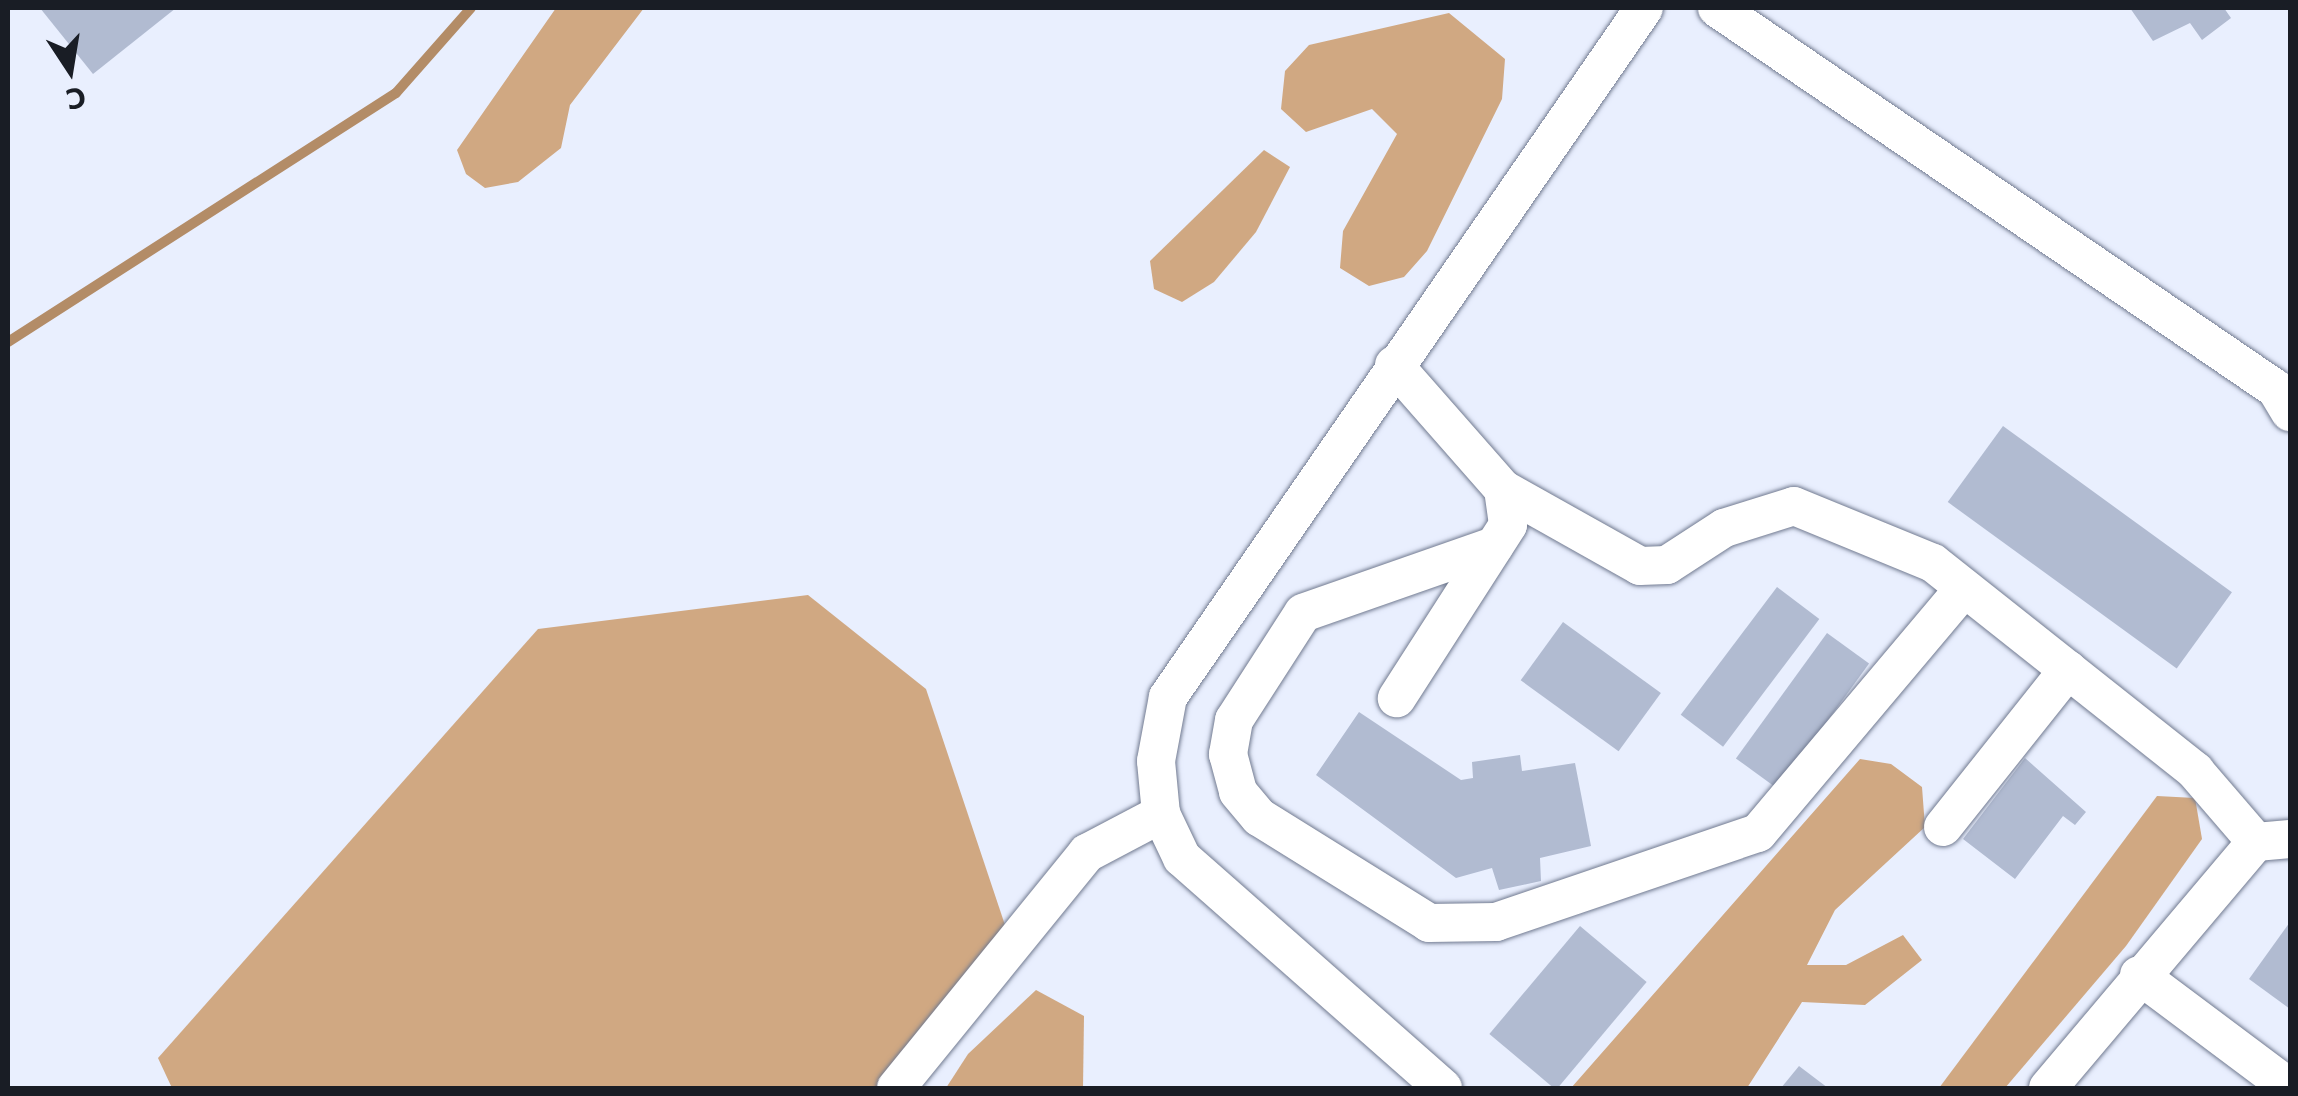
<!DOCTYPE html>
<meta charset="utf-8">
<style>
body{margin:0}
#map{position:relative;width:2298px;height:1096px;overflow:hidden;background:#e9effe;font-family:Commissioner,sans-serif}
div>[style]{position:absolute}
.forest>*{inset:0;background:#d0a882}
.stream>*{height:10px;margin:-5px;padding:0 5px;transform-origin:5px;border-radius:5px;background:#b38c67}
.building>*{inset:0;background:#b1bbd1;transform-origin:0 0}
.roads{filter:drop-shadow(0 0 2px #717a90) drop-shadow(0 0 2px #717a90)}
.minor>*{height:38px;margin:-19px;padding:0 19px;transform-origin:19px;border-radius:19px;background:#fff}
span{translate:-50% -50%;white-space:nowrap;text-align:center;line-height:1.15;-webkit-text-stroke:8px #e9effe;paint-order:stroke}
.frame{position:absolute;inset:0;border:10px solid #191d25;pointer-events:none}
.north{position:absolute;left:20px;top:20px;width:100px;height:100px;-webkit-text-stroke:8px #e9effe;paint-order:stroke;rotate:168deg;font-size:28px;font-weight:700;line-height:40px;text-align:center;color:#191d25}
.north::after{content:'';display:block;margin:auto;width:35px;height:45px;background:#191d25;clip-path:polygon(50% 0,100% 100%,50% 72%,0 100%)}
</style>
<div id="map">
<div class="forest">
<i style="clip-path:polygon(556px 8px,644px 8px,570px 105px,561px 148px,518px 182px,485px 188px,466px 174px,457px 150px)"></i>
<i style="clip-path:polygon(1449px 13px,1505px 59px,1502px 99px,1427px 251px,1404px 277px,1369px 286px,1340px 268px,1343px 231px,1397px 134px,1372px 109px,1306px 132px,1281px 109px,1285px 71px,1309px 45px)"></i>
<i style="clip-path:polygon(1264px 150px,1290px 167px,1256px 232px,1214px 282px,1182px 302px,1154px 289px,1150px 261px)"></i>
<i style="clip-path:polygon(808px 595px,926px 689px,1010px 940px,890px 1088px,172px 1088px,158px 1058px,538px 629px)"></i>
<i style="clip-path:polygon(1860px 759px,1891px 764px,1922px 787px,1925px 827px,1835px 910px,1807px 965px,1846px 965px,1903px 935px,1922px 960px,1865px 1005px,1802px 1002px,1747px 1088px,1571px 1088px)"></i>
<i style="clip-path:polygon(2157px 796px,2195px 798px,2202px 839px,2126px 946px,2005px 1088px,1939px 1088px)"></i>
<i style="clip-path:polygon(1036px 990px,1084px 1016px,1083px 1088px,946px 1088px,968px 1054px)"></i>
</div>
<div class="stream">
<i style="left:8px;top:342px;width:461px;rotate:-32.7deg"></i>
<i style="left:396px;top:93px;width:113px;rotate:-48.6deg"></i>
</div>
<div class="building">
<i style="clip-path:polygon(40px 8px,176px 8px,93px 74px)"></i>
<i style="clip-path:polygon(2130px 8px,2224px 8px,2231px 18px,2202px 40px,2190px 23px,2153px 41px)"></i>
<i style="left:2003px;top:426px;width:283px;height:94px;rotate:36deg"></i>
<i style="left:1777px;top:587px;width:53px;height:160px;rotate:37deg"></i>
<i style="left:1563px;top:622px;width:121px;height:72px;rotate:36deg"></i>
<i style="left:1827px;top:633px;width:52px;height:155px;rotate:36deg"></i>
<i style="clip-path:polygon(1359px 712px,1461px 780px,1473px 778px,1472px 762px,1520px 755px,1522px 771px,1575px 763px,1591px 846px,1540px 858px,1541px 881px,1499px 890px,1492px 868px,1456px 878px,1316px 775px)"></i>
<i style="clip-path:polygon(2025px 758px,2086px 812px,2075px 825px,2063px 816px,2015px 879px,1963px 839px)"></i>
<i style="clip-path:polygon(2290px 922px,2290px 1009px,2249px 979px)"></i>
<i style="left:1580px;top:926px;width:87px;height:141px;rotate:40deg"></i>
<i style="clip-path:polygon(1799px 1066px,1828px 1088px,1781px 1088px)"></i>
</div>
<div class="roads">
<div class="minor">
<i style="left:1717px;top:8px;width:676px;rotate:34.28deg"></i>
<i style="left:2276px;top:389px;width:27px;rotate:59deg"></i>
<i style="left:1394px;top:365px;width:165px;rotate:48.7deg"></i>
<i style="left:1503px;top:489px;width:36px;rotate:82deg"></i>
<i style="left:1508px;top:525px;width:206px;rotate:122.7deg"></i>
<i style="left:1503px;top:489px;width:157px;rotate:29.3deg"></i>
<i style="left:1640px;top:566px;width:27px;rotate:-2deg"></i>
<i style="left:1667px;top:565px;width:68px;rotate:-33deg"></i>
<i style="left:1724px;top:528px;width:73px;rotate:-17.4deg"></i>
<i style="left:1794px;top:506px;width:150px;rotate:22.3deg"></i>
<i style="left:1933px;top:563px;width:335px;rotate:38.4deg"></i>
<i style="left:2195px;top:771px;width:94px;rotate:49.3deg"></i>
<i style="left:1494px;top:546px;width:202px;rotate:160.7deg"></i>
<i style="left:1303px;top:613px;width:127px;rotate:122.8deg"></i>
<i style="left:1234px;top:720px;width:35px;rotate:100deg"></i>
<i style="left:1228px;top:754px;width:39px;rotate:75deg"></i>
<i style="left:1238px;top:792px;width:33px;rotate:50deg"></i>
<i style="left:1259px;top:817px;width:200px;rotate:31.9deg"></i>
<i style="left:1429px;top:923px;width:67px;rotate:-0.9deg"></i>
<i style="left:1496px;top:922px;width:277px;rotate:-18.8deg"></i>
<i style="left:1758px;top:833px;width:320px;rotate:-49.9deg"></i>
<i style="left:1943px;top:827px;width:201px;rotate:-51.5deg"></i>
<i style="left:2139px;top:975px;width:189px;rotate:36.8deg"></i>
<i style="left:896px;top:1088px;width:303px;rotate:-50.9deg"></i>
<i style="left:1087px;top:853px;width:84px;rotate:-27.8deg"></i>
<i style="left:1443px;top:1088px;width:348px;rotate:-138.6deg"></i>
<i style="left:1182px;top:858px;width:49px;rotate:-115.5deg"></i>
<i style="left:1161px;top:814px;width:53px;rotate:-95.4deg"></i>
<i style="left:1156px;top:761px;width:65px;rotate:-79.4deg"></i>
<i style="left:1168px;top:697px;width:837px;rotate:-55.36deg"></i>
<i style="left:2048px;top:1088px;width:322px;rotate:-49.8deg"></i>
<i style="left:2256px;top:842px;width:34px;rotate:-5deg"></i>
</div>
</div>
<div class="frame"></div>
<div class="north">С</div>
</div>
